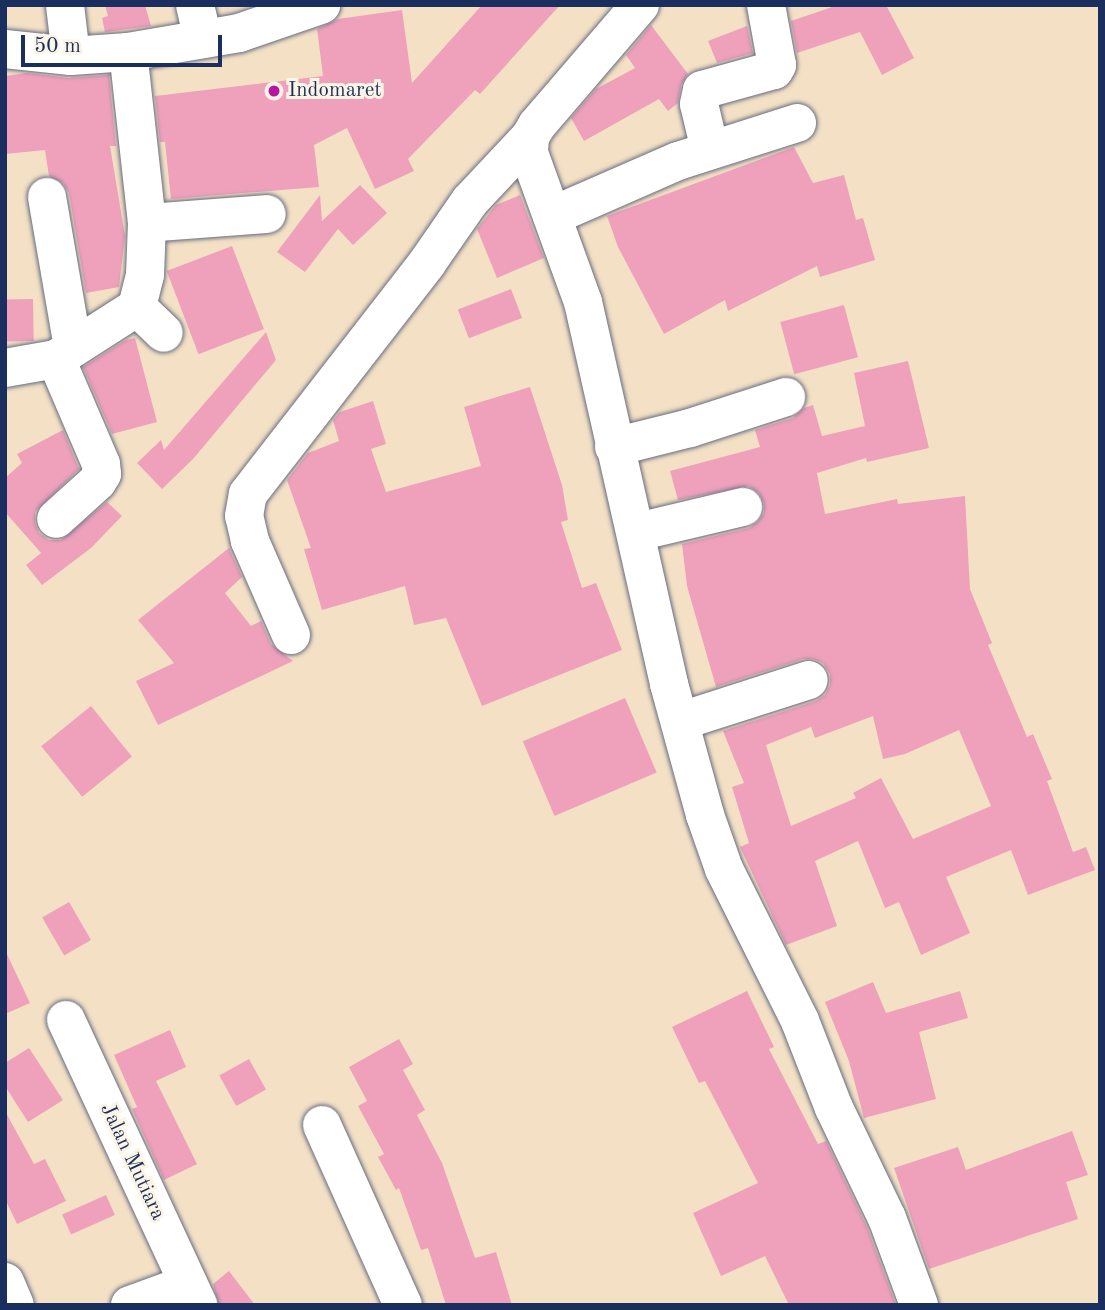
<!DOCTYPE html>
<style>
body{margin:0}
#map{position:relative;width:1105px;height:1310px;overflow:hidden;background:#f4e1c5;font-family:"Old Standard TT",serif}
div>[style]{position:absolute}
.building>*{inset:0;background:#efa1bc;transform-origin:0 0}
.roads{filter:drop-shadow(0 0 2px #676d82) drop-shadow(0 0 2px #676d82)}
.minor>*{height:38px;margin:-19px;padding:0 19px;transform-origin:19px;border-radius:19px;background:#fff}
.major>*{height:38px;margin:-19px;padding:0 19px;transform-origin:19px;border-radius:19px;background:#fff}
.dots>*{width:19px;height:19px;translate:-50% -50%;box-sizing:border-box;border:4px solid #fcf5e5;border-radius:50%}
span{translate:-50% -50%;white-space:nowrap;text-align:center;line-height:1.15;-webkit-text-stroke:6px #fcf5e5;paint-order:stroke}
.poi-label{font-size:21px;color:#1b2f5e}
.left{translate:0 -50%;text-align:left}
.street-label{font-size:21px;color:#1b2f5e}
.frame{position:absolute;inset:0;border:7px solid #1b2f5e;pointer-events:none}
.scale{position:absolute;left:21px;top:35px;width:201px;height:32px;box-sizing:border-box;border:4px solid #1b2f5e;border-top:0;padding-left:9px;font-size:21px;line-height:24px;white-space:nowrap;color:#1b2f5e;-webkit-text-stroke:5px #fcf5e5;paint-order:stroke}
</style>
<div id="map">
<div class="building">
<i style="clip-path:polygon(105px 5px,145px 5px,151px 26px,105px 32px,102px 18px,108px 16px)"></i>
<i style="clip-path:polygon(482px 5px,560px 5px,480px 94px,475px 90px,408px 159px,414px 171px,375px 189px,347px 128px,314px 145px,319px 187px,171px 199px,165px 142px,160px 142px,155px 96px,323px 76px,317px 29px,338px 19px,402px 10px,412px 83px)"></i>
<i style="clip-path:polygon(838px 5px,886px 5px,914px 58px,882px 75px,860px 32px,797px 53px,791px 21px)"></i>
<i style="clip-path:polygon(651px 25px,688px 74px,681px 85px,678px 103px,668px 111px,659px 99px,584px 141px,571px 118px,596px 89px,635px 68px,626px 55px)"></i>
<i style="clip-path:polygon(747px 26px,753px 53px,717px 63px,708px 41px)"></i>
<i style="clip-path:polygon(26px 73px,69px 78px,109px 75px,116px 146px,110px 146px,125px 236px,119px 287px,86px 293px,69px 193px,63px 183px,49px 176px,45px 150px,5px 154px,5px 76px)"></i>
<i style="clip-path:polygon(794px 147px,813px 183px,844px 175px,856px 220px,863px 218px,875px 260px,820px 277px,817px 266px,728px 311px,725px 300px,664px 334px,618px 247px,607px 216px)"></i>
<i style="clip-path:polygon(360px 185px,387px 213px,353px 245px,338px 229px,305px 272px,277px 252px,320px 195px,322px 221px)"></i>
<i style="clip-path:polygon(520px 195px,544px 258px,497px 278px,477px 229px,496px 205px)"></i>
<i style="left:232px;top:246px;width:89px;height:70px;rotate:69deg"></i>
<i style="left:511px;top:289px;width:31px;height:57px;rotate:69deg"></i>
<i style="left:33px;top:299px;width:42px;height:28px;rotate:89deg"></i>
<i style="left:844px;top:305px;width:54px;height:66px;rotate:75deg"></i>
<i style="clip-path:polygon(266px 332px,276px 360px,193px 459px,162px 489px,137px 463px,161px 440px,164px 450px)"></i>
<i style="clip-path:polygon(135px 338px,157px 422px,112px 434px,83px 367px,126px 340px)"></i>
<i style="clip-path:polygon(evenodd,908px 361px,929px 448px,867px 462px,866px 458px,817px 473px,825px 514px,897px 499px,898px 504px,965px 496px,970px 589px,992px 643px,988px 645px,1027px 737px,1033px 734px,1052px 779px,1047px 781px,1073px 852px,1086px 847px,1095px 870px,1028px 895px,1011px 850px,946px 877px,970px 933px,921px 955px,899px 902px,885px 908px,858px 841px,815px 861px,837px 926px,786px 945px,740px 847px,749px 843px,732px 787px,744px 783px,723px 731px,816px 701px,825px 695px,830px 685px,830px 674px,823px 663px,813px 659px,803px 659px,716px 687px,687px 586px,682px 544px,749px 528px,758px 522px,764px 513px,764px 503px,759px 493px,749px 486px,678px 500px,670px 471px,760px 447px,755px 430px,793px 418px,804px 408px,813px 405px,822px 436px,865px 426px,854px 373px,908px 361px,873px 716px,883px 759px,905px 754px,959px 730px,991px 806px,913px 839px,881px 778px,853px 793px,856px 798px,791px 826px,766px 745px,811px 727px,815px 738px,873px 716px)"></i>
<i style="clip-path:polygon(530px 387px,562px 485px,568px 520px,561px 522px,582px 588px,596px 583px,622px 650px,482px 706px,446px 618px,414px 625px,405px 586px,322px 610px,304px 549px,311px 548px,287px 480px,308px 453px,339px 441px,333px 420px,340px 412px,373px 401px,386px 444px,371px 449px,386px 492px,481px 466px,464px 407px)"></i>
<i style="clip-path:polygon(63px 430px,79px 469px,35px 512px,35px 523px,39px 533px,49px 540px,61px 540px,107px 502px,122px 516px,91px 548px,42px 585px,26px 565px,41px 553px,5px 512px,5px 478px,22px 463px,17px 454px)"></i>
<i style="clip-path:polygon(229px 548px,242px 577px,225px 593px,251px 626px,261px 621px,271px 644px,293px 661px,158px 725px,136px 681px,174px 663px,138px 620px)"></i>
<i style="left:625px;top:698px;width:81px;height:111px;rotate:67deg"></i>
<i style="left:91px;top:706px;width:65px;height:64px;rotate:51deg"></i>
<i style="left:69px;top:902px;width:44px;height:31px;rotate:60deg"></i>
<i style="clip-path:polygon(5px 950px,30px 1003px,5px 1014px)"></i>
<i style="clip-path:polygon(873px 982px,886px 1013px,960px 991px,968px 1018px,919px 1032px,936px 1099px,864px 1118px,849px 1061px,825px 1002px)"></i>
<i style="clip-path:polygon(747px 991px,774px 1047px,769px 1049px,818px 1144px,826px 1141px,867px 1227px,896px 1305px,789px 1305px,765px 1256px,721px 1276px,693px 1213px,758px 1183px,705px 1081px,699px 1083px,672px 1027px)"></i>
<i style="clip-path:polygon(170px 1030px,186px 1067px,156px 1081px,197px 1164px,164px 1180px,132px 1109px,137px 1107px,114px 1055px)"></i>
<i style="clip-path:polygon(399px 1039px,413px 1064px,403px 1070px,425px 1110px,417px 1115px,442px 1163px,475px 1258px,496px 1252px,512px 1305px,446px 1305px,428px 1248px,421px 1250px,399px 1188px,396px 1190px,378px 1157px,384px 1154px,358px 1106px,367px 1101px,349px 1067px)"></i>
<i style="clip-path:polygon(29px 1048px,63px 1100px,28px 1122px,5px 1086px,5px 1063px)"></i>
<i style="left:249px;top:1059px;width:35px;height:34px;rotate:61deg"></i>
<i style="clip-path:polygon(5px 1111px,34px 1164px,45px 1159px,66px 1201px,17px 1224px,5px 1199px)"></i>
<i style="clip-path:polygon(1072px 1131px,1088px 1175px,1066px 1182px,1078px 1219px,929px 1269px,894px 1168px,958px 1147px,966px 1170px)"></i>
<i style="left:106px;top:1195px;width:22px;height:48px;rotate:66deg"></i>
<i style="clip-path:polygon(229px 1271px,255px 1305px,219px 1305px,213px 1284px)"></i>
</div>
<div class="roads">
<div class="minor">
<i style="left:65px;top:5px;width:51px;rotate:83.3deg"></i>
<i style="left:195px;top:5px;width:35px;rotate:77deg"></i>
<i style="left:640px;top:5px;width:158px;rotate:130.6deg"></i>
<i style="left:537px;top:125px;width:14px;rotate:120deg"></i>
<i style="left:530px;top:137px;width:16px;rotate:94deg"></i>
<i style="left:529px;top:153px;width:158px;rotate:70.1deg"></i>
<i style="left:583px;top:302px;width:392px;rotate:77.3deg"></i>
<i style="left:669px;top:684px;width:136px;rotate:74.6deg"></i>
<i style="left:705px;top:815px;width:57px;rotate:70.6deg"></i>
<i style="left:724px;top:869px;width:170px;rotate:63.4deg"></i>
<i style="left:800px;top:1021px;width:93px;rotate:68.7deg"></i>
<i style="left:834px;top:1108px;width:122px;rotate:64.3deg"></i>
<i style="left:887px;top:1218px;width:93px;rotate:69.8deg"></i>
<i style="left:710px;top:150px;width:47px;rotate:-103.4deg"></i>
<i style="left:699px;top:104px;width:14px;rotate:-78deg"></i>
<i style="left:702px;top:90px;width:75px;rotate:-15.5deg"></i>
<i style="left:774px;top:70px;width:6px;rotate:-59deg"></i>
<i style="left:777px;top:65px;width:61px;rotate:-100.4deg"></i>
<i style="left:47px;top:197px;width:152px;rotate:80.2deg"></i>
<i style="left:552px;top:216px;width:137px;rotate:-23.6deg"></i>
<i style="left:678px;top:161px;width:125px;rotate:-17.7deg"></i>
<i style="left:147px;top:223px;width:120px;rotate:-4.3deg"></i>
<i style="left:137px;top:307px;width:37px;rotate:44deg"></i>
<i style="left:56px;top:359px;width:114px;rotate:66.8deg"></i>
<i style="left:101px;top:464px;width:10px;rotate:84deg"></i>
<i style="left:102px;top:474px;width:9px;rotate:122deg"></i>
<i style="left:97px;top:482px;width:55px;rotate:137.9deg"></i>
<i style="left:5px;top:368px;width:52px;rotate:-10deg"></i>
<i style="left:56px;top:359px;width:96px;rotate:-32.7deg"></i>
<i style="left:137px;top:307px;width:33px;rotate:-76deg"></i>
<i style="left:145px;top:275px;width:52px;rotate:-87.8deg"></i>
<i style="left:147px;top:223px;width:172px;rotate:-96.3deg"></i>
<i style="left:614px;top:447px;width:78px;rotate:-14deg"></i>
<i style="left:690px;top:428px;width:101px;rotate:-17.9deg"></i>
<i style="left:637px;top:532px;width:109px;rotate:-13.3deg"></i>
<i style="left:291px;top:635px;width:103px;rotate:-113.6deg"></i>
<i style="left:250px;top:541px;width:26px;rotate:-103deg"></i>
<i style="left:244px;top:516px;width:22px;rotate:-80deg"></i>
<i style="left:248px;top:494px;width:292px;rotate:-52.2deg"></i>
<i style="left:427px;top:263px;width:75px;rotate:-55.3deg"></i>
<i style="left:470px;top:201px;width:88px;rotate:-46.8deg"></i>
<i style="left:681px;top:721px;width:134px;rotate:-17.8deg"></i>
<i style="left:66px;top:1020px;width:314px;rotate:65.1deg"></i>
<i style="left:322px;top:1125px;width:197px;rotate:65.8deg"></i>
<i style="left:5px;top:1282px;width:25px;rotate:67deg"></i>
<i style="left:130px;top:1305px;width:62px;rotate:-19.9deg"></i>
</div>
<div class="major">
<i style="left:5px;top:49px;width:66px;rotate:6.1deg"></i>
<i style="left:71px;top:56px;width:57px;rotate:-4deg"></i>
<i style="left:128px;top:52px;width:113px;rotate:-9.7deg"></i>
<i style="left:239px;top:33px;width:87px;rotate:-18.9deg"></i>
</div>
</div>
<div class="dots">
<i style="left:274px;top:91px;background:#b5179e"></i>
</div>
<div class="poi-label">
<span class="left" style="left:288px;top:91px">Indomaret</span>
</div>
<div class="street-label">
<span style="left:132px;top:1162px;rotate:65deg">Jalan Mutiara</span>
</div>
<div class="frame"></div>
<div class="scale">50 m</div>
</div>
